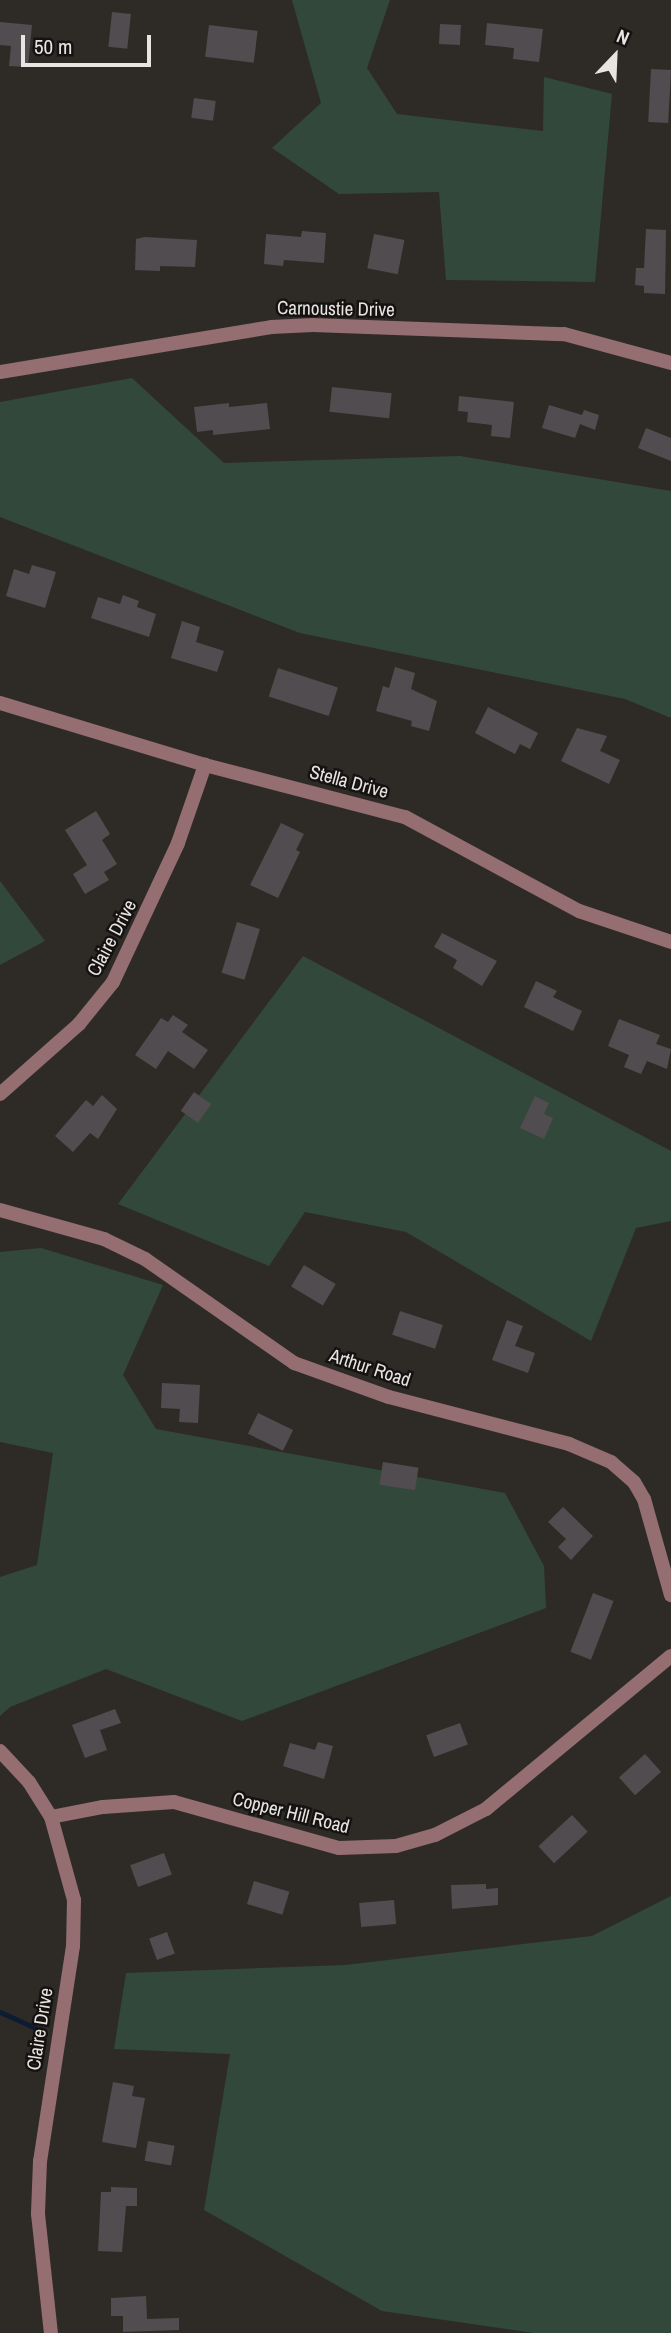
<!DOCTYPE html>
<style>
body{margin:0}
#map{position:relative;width:671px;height:2333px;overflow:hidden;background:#2e2b27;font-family:"Archivo Narrow",sans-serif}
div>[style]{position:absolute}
.green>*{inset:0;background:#32483a}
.stream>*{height:5px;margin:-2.5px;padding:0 2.5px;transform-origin:2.5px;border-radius:2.5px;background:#0e1c33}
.building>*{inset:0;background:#514c4f;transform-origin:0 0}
.street>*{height:14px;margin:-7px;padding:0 7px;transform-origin:7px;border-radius:7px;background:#946e71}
span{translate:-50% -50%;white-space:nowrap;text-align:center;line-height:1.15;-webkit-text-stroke:5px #151312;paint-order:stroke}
.street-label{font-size:19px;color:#e7e4e2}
.north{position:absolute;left:580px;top:21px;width:70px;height:70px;-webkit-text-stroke:5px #151312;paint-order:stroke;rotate:23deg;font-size:19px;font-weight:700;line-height:28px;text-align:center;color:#e7e4e2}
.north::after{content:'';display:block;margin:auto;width:24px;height:32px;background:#e7e4e2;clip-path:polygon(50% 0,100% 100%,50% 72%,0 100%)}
.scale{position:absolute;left:21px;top:35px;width:130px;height:32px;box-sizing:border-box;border:4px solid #e7e4e2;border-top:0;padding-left:9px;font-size:21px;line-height:24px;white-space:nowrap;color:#e7e4e2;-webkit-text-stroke:5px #151312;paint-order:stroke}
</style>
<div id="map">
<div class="green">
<i style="clip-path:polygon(292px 0,390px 0,367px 68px,397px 114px,543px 131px,544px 77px,612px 94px,595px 282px,446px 280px,439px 192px,339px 194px,272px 148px,321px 103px)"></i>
<i style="clip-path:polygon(132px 378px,224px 463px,460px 456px,671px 491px,671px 718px,625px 699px,300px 633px,0 517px,0 402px)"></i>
<i style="clip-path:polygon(0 881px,45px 941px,0 965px)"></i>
<i style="clip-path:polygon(303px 956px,671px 1151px,671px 1221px,636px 1228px,591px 1341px,406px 1232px,305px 1212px,269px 1266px,118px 1204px)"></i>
<i style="clip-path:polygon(41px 1248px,163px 1285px,123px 1375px,156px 1429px,505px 1493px,544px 1566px,546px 1608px,242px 1721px,106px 1669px,10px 1707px,0 1716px,0 1577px,37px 1565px,53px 1453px,0 1442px,0 1252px)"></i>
<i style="clip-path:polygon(671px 1896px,671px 2333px,534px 2333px,382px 2311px,204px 2210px,230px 2054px,114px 2049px,126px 1973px,345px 1965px,592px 1936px)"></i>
</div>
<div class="stream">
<i style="left:0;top:2012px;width:44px;rotate:24.2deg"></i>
</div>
<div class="building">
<i style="left:112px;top:12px;width:19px;height:35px;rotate:6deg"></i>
<i style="clip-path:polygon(0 22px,32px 25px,28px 67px,9px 66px,11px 46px,0 45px)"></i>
<i style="clip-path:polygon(487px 23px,543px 29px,539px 62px,513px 59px,514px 48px,485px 45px)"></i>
<i style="left:440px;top:24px;width:21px;height:20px;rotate:3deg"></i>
<i style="left:209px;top:25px;width:49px;height:32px;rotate:7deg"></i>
<i style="left:651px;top:69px;width:20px;height:53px;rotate:3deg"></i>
<i style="left:194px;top:98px;width:22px;height:20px;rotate:8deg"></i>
<i style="clip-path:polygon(646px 229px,666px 230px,665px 294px,644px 293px,644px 286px,635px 285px,636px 268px,644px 268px)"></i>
<i style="clip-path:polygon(302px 231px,326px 233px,324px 263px,284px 260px,283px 266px,264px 264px,266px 234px,301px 237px)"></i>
<i style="left:374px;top:234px;width:31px;height:35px;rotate:11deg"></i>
<i style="clip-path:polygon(145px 237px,197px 240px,195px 267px,160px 266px,160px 271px,135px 270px,136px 239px)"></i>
<i style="left:332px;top:387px;width:60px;height:25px;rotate:6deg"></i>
<i style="clip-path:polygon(459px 396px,514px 402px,510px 438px,491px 436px,492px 425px,467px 422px,468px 412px,458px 411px)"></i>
<i style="clip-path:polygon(229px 403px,229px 407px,267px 403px,270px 429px,213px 435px,213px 430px,197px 432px,194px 407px)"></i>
<i style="clip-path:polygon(549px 405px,582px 415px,584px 410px,599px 415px,595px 430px,580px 424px,575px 438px,542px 428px)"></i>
<i style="clip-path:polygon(646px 428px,671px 438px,671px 461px,638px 448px)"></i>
<i style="clip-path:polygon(32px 565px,56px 572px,45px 608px,6px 596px,14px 569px,29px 574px)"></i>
<i style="clip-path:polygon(123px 595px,139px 601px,137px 607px,156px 614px,149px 637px,91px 618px,98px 597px,120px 604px)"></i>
<i style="clip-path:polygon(182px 621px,200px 627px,196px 642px,224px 651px,217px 672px,171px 658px)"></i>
<i style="clip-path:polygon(395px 667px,415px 673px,411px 689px,437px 701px,429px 731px,411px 726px,412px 721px,376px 711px,383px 686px,389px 688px)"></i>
<i style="left:278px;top:668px;width:63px;height:30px;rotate:18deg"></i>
<i style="clip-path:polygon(488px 707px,538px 733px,530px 749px,520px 744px,515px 754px,475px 733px)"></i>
<i style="clip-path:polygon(577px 728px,607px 736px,600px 751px,620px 760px,609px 784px,561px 761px)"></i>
<i style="clip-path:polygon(96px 811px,110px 834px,102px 840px,117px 864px,104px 872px,109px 880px,85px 894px,73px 874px,87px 865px,65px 830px)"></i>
<i style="clip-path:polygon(281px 823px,304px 834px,296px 850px,300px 852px,278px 898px,250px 885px)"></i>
<i style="left:237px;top:922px;width:24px;height:53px;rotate:17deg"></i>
<i style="clip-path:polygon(442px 933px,497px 961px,482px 986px,453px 968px,457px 960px,434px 947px)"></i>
<i style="clip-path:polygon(536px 981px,557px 991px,553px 997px,582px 1011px,573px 1031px,524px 1007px)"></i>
<i style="clip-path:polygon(173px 1015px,188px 1025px,182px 1032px,208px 1050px,194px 1069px,168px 1051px,156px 1069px,135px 1055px,161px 1018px,168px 1022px)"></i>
<i style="clip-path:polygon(619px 1019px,660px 1035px,656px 1044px,671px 1049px,667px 1069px,647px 1061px,641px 1074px,624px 1067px,629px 1055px,608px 1046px)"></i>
<i style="left:194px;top:1092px;width:21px;height:23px;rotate:35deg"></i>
<i style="clip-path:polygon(102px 1095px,117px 1109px,98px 1139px,90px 1133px,73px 1152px,55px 1136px,86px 1100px,93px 1106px)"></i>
<i style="clip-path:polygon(535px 1096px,549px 1103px,544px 1114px,553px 1118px,544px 1139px,520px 1128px)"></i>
<i style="left:304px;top:1265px;width:37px;height:25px;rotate:31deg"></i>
<i style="left:400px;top:1311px;width:45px;height:25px;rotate:18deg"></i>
<i style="clip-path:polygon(507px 1320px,523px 1326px,515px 1346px,535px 1353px,528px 1373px,492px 1360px)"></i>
<i style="clip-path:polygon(162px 1383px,200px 1385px,198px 1423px,179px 1422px,180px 1409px,161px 1408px)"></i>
<i style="left:258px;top:1413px;width:39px;height:23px;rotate:26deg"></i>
<i style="left:383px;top:1462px;width:36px;height:23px;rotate:9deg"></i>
<i style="clip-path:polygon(563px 1507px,593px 1536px,571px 1560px,558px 1547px,566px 1539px,548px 1522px)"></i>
<i style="left:593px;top:1593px;width:22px;height:63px;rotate:21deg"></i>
<i style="clip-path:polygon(115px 1709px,121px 1723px,100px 1730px,107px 1750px,85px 1758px,72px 1725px)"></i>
<i style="left:460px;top:1723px;width:23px;height:36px;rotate:70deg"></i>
<i style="clip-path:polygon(318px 1742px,333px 1746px,324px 1779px,283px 1766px,290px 1743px,315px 1750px)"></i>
<i style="left:645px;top:1754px;width:24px;height:35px;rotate:48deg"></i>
<i style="left:572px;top:1815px;width:23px;height:46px;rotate:47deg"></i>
<i style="left:164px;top:1853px;width:23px;height:36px;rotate:70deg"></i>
<i style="left:254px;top:1881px;width:37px;height:24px;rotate:17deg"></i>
<i style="clip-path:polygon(486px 1884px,486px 1889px,498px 1888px,498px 1905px,452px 1909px,451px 1885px)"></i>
<i style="left:394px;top:1900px;width:24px;height:35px;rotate:85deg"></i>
<i style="left:167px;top:1932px;width:23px;height:19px;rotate:70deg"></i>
<i style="clip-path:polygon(113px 2082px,134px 2086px,132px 2096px,145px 2098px,136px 2148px,102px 2142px)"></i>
<i style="left:148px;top:2141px;width:27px;height:20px;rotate:10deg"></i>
<i style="clip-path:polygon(111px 2187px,137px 2188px,137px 2206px,126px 2206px,122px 2252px,98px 2251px,101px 2192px,111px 2192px)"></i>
<i style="clip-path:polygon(146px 2296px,147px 2319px,179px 2318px,179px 2330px,123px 2332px,123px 2316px,111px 2316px,111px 2298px)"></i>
</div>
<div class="street">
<i style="left:0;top:372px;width:275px;rotate:-9.4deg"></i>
<i style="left:271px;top:327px;width:42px;rotate:-2.7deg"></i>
<i style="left:313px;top:325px;width:251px;rotate:2.1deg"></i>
<i style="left:564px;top:334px;width:111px;rotate:15.2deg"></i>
<i style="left:0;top:703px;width:214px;rotate:16.8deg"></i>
<i style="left:205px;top:765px;width:207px;rotate:14.6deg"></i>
<i style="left:405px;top:817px;width:198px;rotate:28.4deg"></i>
<i style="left:579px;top:911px;width:97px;rotate:18.6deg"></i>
<i style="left:0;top:1094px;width:106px;rotate:-41.5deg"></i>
<i style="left:79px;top:1024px;width:54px;rotate:-51deg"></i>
<i style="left:113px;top:982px;width:153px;rotate:-64.9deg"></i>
<i style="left:178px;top:843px;width:83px;rotate:-70.9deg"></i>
<i style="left:0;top:1210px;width:108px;rotate:15.6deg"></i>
<i style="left:104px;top:1239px;width:46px;rotate:26deg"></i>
<i style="left:145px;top:1259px;width:182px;rotate:34.9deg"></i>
<i style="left:294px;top:1363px;width:101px;rotate:19.7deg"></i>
<i style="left:389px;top:1397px;width:186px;rotate:14.6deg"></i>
<i style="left:569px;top:1444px;width:46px;rotate:23.2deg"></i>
<i style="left:611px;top:1462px;width:30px;rotate:41deg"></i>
<i style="left:634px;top:1482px;width:20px;rotate:60deg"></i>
<i style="left:644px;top:1499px;width:100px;rotate:74.3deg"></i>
<i style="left:0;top:1751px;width:42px;rotate:46.9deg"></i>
<i style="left:29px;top:1782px;width:41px;rotate:57.8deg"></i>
<i style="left:51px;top:1817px;width:86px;rotate:74.5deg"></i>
<i style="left:74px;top:1900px;width:46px;rotate:91.2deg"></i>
<i style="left:73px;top:1946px;width:218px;rotate:98.7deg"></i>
<i style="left:40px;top:2161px;width:53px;rotate:92.2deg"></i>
<i style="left:38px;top:2214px;width:120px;rotate:83.8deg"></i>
<i style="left:51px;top:1817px;width:53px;rotate:-10.9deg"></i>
<i style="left:103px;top:1807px;width:71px;rotate:-4deg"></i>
<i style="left:174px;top:1802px;width:171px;rotate:15.6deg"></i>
<i style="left:339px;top:1848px;width:57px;rotate:-2deg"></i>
<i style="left:396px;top:1846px;width:41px;rotate:-15.8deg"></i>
<i style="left:435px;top:1835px;width:57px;rotate:-27deg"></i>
<i style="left:486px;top:1809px;width:240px;rotate:-39.6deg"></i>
</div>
<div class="street-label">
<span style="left:336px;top:309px;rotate:1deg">Carnoustie Drive</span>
<span style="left:349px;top:782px;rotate:15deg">Stella Drive</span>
<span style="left:112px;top:938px;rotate:-62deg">Claire Drive</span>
<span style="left:370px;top:1368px;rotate:18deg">Arthur Road</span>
<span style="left:291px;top:1813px;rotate:14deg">Copper Hill Road</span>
<span style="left:40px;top:2029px;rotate:-81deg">Claire Drive</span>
</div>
<div class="north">N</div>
<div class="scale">50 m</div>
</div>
